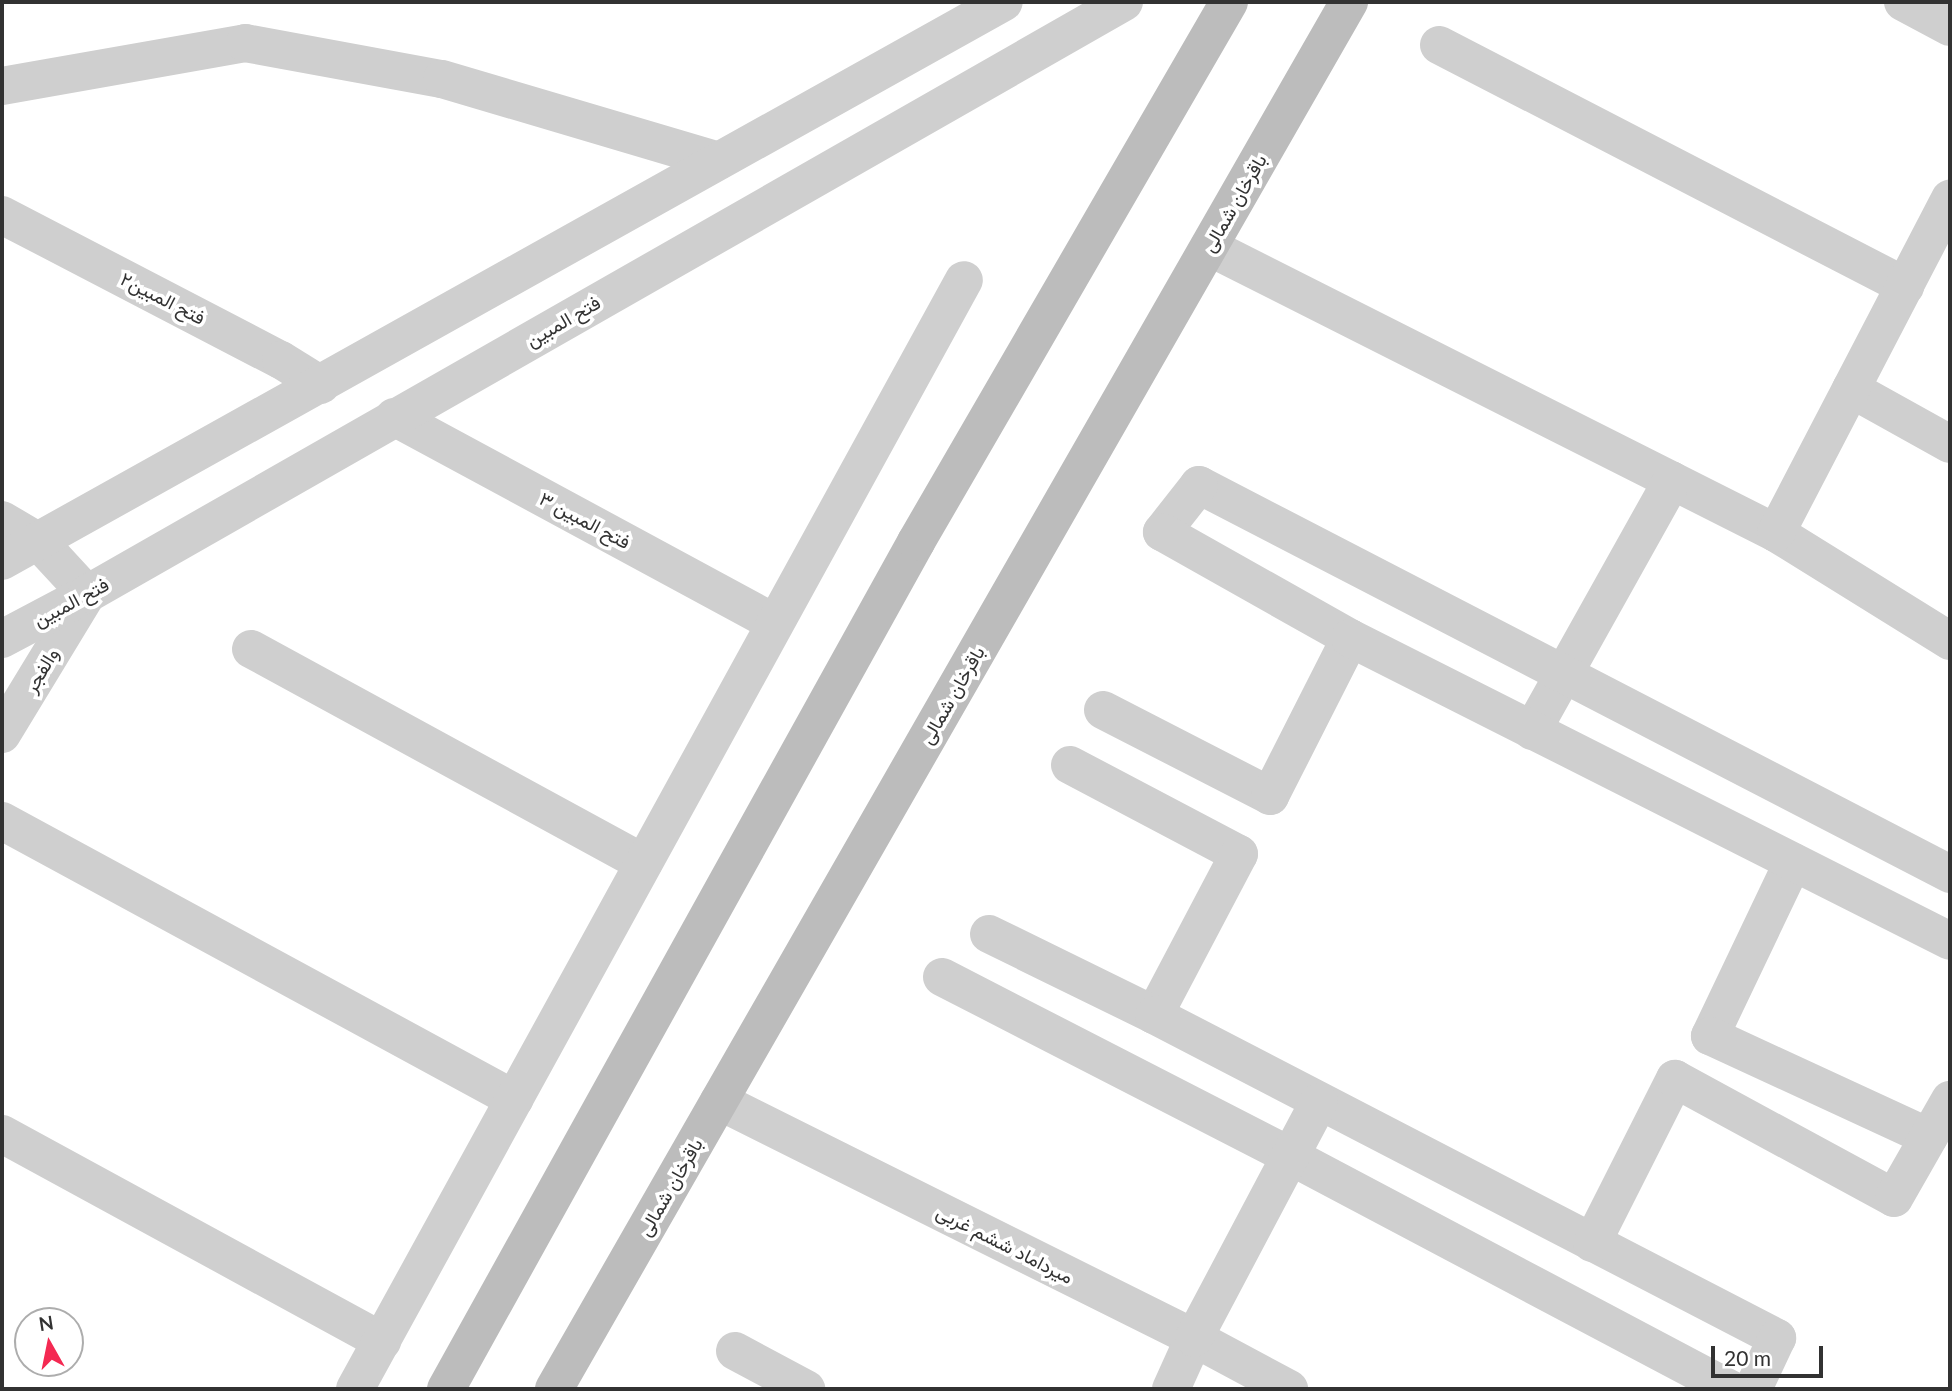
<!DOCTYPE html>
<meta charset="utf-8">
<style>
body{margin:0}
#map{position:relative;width:1952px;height:1391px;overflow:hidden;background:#fff;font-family:Lato,Vazirmatn,sans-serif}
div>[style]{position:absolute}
.minor>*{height:38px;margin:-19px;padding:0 19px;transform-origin:19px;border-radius:19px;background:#cfcfcf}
.tertiary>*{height:38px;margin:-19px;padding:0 19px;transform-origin:19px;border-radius:19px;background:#cfcfcf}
.secondary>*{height:38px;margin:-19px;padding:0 19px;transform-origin:19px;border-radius:19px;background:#bcbcbc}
span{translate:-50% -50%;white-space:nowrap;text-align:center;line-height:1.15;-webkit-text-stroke:7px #fff;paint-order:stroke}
.street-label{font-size:19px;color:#323232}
.frame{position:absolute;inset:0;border:4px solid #323232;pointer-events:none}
.north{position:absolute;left:14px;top:1307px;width:70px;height:70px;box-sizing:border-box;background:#fff;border:2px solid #adadad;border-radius:50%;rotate:351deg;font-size:19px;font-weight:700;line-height:28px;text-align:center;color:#323232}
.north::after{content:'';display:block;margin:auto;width:24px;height:32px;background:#f42952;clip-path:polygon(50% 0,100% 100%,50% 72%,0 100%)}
.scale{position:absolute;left:1711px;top:1346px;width:112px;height:32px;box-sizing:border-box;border:4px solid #323232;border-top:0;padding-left:9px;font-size:21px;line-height:24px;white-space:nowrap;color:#323232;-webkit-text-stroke:5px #fff;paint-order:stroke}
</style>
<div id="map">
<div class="minor">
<i style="left:1903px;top:2px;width:53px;rotate:28deg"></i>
<i style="left:1439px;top:45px;width:525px;rotate:27.35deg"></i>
<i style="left:2px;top:86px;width:247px;rotate:-10deg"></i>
<i style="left:245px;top:43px;width:200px;rotate:10.4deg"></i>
<i style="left:442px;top:79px;width:288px;rotate:16.5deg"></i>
<i style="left:2px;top:215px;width:314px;rotate:27.5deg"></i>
<i style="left:281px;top:360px;width:47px;rotate:32deg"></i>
<i style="left:1209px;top:247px;width:635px;rotate:26.77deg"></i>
<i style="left:1776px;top:533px;width:205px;rotate:31.8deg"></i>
<i style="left:1851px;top:389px;width:113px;rotate:29.1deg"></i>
<i style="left:394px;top:417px;width:433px;rotate:28.4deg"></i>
<i style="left:2px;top:520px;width:43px;rotate:30.7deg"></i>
<i style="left:39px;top:542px;width:71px;rotate:47.3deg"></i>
<i style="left:87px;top:594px;width:164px;rotate:121.3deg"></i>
<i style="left:1776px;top:533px;width:377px;rotate:-62.5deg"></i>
<i style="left:251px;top:649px;width:447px;rotate:28.6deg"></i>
<i style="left:1103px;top:710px;width:188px;rotate:27.2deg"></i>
<i style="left:1270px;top:796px;width:177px;rotate:-63.1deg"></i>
<i style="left:1532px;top:731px;width:287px;rotate:-60.8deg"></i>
<i style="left:1070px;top:765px;width:191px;rotate:27.8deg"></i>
<i style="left:1239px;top:854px;width:182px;rotate:117.8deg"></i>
<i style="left:2px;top:821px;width:583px;rotate:28.5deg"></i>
<i style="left:1793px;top:862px;width:193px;rotate:115.5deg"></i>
<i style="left:1710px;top:1036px;width:241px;rotate:24.8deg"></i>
<i style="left:1950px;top:874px;width:846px;rotate:-152.62deg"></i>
<i style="left:1199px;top:485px;width:60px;rotate:128.2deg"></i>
<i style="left:1162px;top:532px;width:216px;rotate:29.4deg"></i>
<i style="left:1350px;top:638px;width:672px;rotate:26.79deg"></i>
<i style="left:989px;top:934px;width:184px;rotate:26.1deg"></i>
<i style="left:1154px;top:1015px;width:702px;rotate:27.4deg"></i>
<i style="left:1777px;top:1338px;width:56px;rotate:115.2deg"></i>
<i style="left:942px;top:977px;width:391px;rotate:27.2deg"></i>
<i style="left:1290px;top:1156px;width:498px;rotate:27.9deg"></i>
<i style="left:719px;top:1101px;width:531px;rotate:26.52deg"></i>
<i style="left:1194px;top:1338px;width:108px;rotate:28.2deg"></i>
<i style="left:2px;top:1134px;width:433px;rotate:28.6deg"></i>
<i style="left:1592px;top:1243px;width:184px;rotate:-63.2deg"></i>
<i style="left:1675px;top:1079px;width:249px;rotate:28.5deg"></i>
<i style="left:1894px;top:1198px;width:113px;rotate:-60.3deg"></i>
<i style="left:735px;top:1351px;width:81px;rotate:28.2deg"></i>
<i style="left:355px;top:1389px;width:1265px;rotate:-61.23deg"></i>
<i style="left:1171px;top:1389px;width:56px;rotate:-65.7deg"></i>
<i style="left:1194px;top:1338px;width:267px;rotate:-62.1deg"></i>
</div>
<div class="tertiary">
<i style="left:2px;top:561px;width:1147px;rotate:-29.16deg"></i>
<i style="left:2px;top:639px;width:96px;rotate:-27.9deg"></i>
<i style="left:87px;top:594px;width:1194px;rotate:-29.72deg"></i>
</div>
<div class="secondary">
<i style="left:446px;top:1389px;width:969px;rotate:-60.97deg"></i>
<i style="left:916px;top:542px;width:624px;rotate:-59.9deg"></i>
<i style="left:554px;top:1389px;width:1599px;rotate:-60.18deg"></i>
</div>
<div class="street-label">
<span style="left:1234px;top:203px;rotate:-60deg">باقرخان شمالی</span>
<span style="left:163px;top:298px;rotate:27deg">فتح المبین۲</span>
<span style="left:563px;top:321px;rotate:-30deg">فتح المبین</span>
<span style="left:585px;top:520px;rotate:28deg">فتح المبین ۳</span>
<span style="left:71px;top:602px;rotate:-28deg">فتح المبین</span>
<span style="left:41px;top:670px;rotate:-59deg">والفجر</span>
<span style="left:952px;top:695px;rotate:-60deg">باقرخان شمالی</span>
<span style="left:670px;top:1187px;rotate:-60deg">باقرخان شمالی</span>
<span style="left:1005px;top:1244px;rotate:27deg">میرداماد ششم غربی</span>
</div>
<div class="frame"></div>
<div class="north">N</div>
<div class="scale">20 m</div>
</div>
